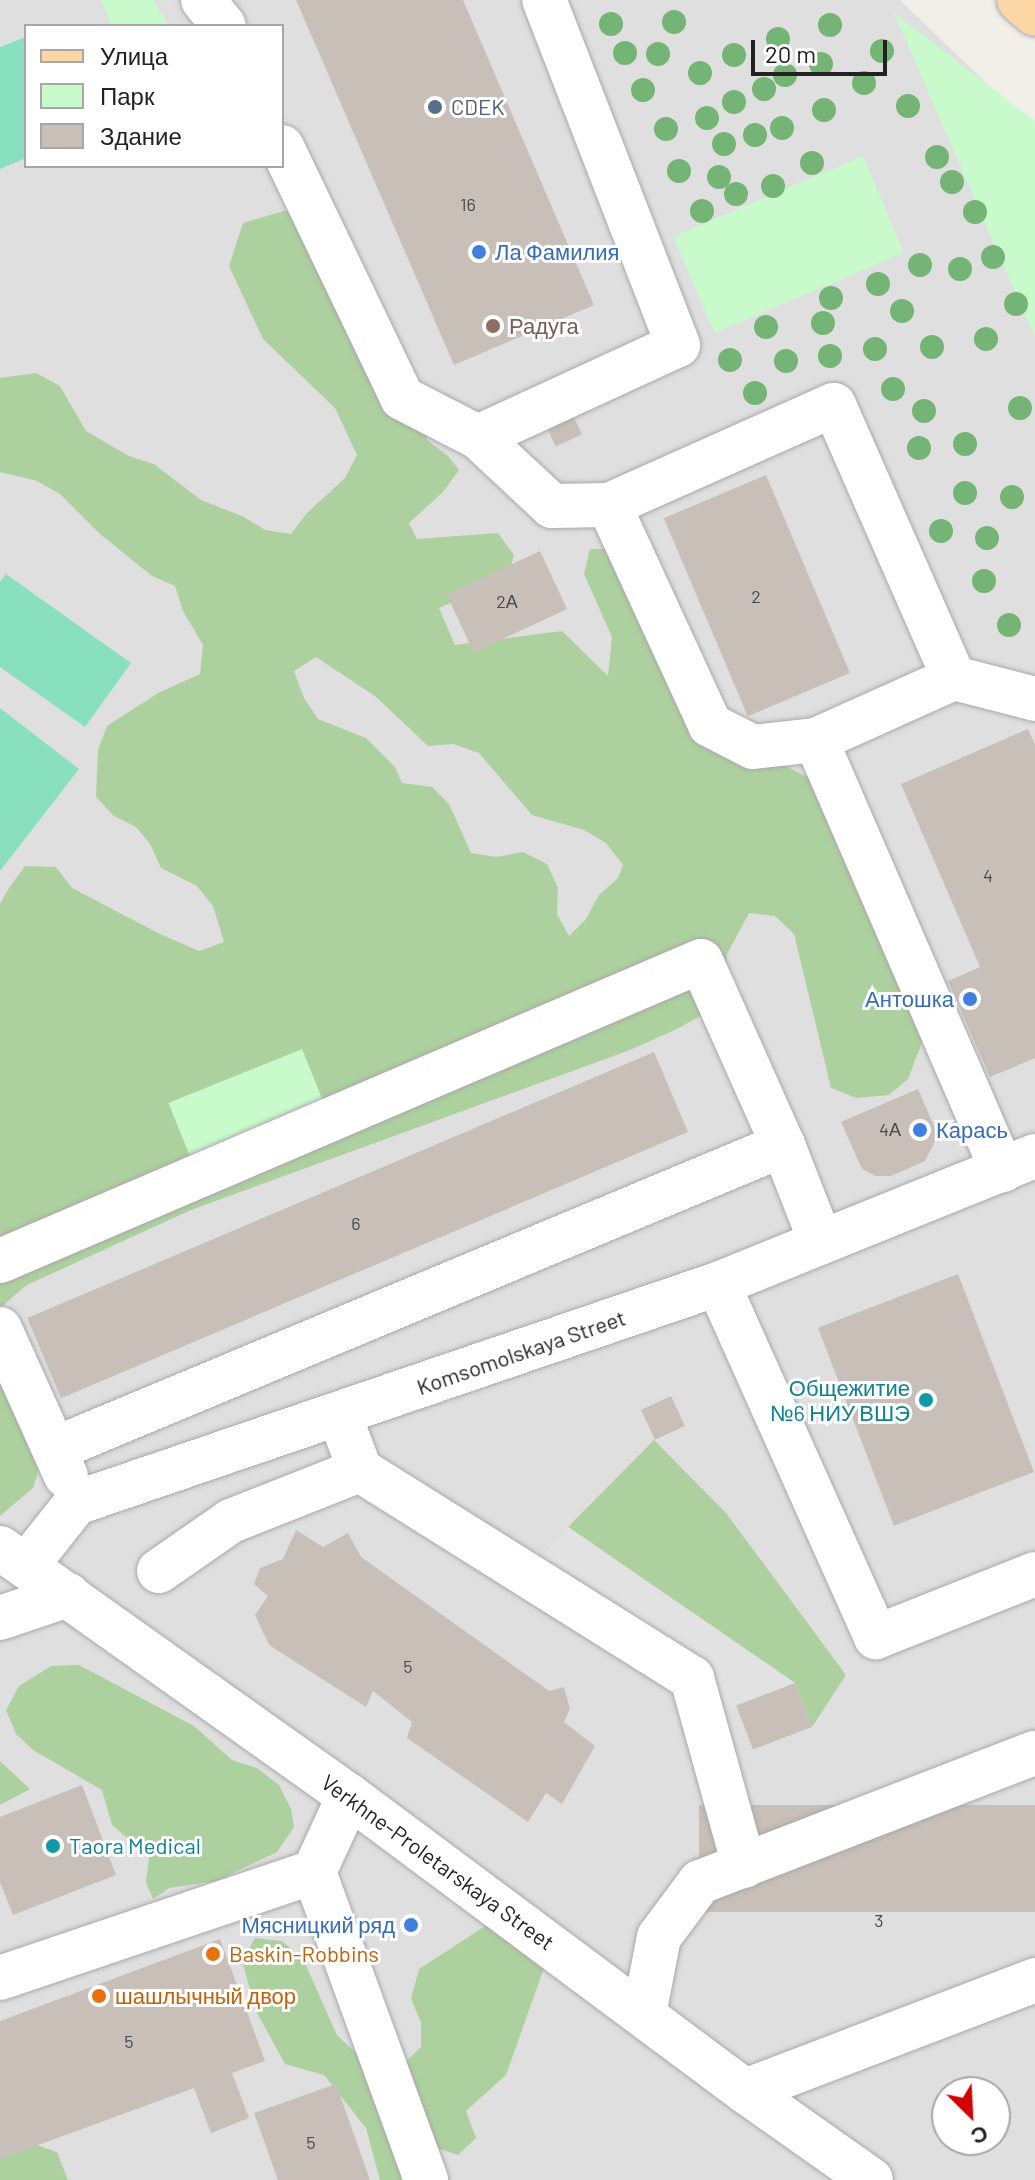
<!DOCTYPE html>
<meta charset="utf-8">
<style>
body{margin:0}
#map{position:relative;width:1035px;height:2180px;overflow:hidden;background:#f2efe9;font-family:Barlow,sans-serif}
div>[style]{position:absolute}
.residential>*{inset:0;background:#e0dfdf}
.forest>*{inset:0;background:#add19e}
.park>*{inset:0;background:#c8facc;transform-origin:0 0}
.pitch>*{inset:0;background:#88e0be}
.parking>*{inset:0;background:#e2e2e2}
.building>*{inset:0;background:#c7bfb8;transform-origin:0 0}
.roads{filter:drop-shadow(0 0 2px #a9a9a9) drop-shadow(0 0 2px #a9a9a9)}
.minor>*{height:44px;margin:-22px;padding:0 22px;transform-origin:22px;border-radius:22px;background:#fff}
.major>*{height:44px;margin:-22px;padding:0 22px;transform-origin:22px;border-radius:22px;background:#fcd6a4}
.trees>*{width:24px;height:24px;margin:-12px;border-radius:50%;background:#74b475}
.dots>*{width:22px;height:22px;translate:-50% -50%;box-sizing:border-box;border:4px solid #fff;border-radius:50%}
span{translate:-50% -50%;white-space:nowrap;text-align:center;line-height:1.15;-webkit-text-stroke:6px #fff;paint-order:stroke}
.number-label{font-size:18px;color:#4b4948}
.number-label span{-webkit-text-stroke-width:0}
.service-label{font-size:22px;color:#4e5e75}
.left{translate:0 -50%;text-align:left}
.shop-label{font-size:22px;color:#366cbe}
.right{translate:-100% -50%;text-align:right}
.education-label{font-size:22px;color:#785e54}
.street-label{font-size:22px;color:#222}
.culture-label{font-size:22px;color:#0d838f}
.food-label{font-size:22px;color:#c56008}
.legend{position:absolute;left:24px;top:24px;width:260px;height:144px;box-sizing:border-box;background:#fff;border:2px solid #a7a7a7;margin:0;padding:10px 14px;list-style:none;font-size:24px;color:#222}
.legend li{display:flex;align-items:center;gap:16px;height:40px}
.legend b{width:40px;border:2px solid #a7a7a7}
.north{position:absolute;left:931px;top:2076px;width:80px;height:80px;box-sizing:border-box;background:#fff;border:2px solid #a7a7a7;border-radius:50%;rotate:156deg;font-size:22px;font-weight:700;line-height:32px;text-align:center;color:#222}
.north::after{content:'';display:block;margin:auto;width:28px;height:36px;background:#d40000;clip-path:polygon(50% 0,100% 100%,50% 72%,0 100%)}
.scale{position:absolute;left:751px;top:40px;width:136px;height:36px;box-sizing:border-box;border:4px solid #222;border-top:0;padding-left:10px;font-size:24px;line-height:28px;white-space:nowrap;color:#222;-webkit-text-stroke:6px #fff;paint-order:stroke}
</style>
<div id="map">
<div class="residential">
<i style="clip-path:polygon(evenodd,0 0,900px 0,1035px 130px,1035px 2180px,0 2180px,0 0,26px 26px,282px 26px,282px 166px,26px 166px,26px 26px,0 0,947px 2092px,995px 2092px,995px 2140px,947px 2140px,947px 2092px)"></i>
</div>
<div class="forest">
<i style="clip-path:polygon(evenodd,284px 211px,311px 214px,426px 415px,427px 440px,448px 456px,459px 470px,443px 492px,409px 523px,417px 539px,498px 533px,514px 555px,508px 578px,439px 608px,455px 645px,562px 631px,608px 676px,612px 637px,584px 574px,590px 549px,614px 549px,668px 657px,772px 759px,817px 782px,931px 1019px,908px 1079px,889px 1095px,857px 1098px,831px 1088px,794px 934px,775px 916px,749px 913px,727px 954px,724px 1003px,677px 1029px,630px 1050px,191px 1210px,27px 1285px,0 1308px,0 904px,9px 888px,25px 866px,56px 867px,72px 888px,160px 934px,199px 951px,224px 942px,213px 906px,197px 886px,161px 868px,150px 844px,136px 827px,114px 816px,96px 797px,98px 750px,107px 726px,158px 693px,200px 674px,203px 645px,183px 611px,175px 586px,152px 576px,100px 534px,60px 494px,37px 481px,0 472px,0 378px,36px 373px,60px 386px,86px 431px,129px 456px,154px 464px,201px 500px,242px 516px,265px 530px,291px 534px,307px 513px,345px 478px,357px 455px,335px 408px,263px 339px,229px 266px,243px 223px,284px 211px,316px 657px,375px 696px,428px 746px,453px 744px,479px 753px,532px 815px,584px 830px,606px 843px,623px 865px,618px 878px,599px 895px,586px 919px,569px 936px,557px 914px,558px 888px,547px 864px,523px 852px,496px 857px,471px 853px,449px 804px,432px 787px,402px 783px,395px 767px,366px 738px,318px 719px,304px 698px,294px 671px,316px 657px)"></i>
<i style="clip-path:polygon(0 1315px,49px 1436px,33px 1488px,0 1516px)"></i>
<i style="clip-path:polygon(654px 1440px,726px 1513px,846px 1675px,812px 1727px,795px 1683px,568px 1527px)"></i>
<i style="clip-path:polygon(79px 1665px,194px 1726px,232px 1760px,257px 1768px,279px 1785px,291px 1809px,294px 1827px,277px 1852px,216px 1881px,169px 1888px,153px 1899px,146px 1882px,149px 1857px,112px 1825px,102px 1790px,33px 1750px,16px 1734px,6px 1710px,19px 1686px,51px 1666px)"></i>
<i style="clip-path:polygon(0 1761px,30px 1789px,0 1805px)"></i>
<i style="clip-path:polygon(490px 1923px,544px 1968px,506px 2075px,466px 2111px,476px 2138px,458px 2155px,434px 2147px,428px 2180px,380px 2180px,366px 2128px,324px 2075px,285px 2064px,256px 2011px,242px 1961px,255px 1938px,282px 1941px,303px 1959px,337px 2035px,356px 2053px,380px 2067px,402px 2065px,421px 2047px,421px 2022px,411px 1999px,419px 1969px)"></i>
<i style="clip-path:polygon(34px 2144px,57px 2152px,68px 2180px,0 2180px,0 2153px)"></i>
</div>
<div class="park">
<i style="clip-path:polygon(101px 0,153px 0,169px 26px,112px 26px)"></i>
<i style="clip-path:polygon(894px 13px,1035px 121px,1035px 338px)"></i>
<i style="left:863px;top:156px;width:105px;height:206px;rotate:67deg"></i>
<i style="left:302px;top:1049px;width:61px;height:144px;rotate:68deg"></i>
</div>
<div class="pitch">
<i style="clip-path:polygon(26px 37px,26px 158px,0 169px,0 47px)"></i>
<i style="clip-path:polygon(6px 574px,131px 663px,85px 727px,0 667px,0 582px)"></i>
<i style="clip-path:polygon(0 708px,79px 769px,0 871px)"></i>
</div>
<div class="parking">
<i style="clip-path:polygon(568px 1527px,795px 1683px,736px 1705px,700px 1707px,528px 1574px)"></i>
</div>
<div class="building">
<i style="clip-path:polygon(296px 0,463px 0,594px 305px,454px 365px)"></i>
<i style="left:574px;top:417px;width:19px;height:29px;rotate:65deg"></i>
<i style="left:766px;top:475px;width:215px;height:111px;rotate:67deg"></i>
<i style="left:540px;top:551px;width:64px;height:103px;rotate:65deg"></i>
<i style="clip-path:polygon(1028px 729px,1035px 745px,1035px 1058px,990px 1077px,948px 981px,980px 967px,901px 784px)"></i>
<i style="left:654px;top:1052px;width:87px;height:681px;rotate:67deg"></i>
<i style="clip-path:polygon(918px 1089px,938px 1135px,925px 1161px,891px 1176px,876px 1176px,862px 1169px,841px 1122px)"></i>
<i style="left:958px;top:1274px;width:212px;height:150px;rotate:69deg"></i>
<i style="left:671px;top:1396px;width:33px;height:33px;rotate:65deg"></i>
<i style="clip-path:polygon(296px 1530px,323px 1547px,348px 1533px,361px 1557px,549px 1691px,564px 1687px,570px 1709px,564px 1722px,595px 1746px,562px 1804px,546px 1793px,528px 1822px,407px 1738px,412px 1722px,373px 1691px,366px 1707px,269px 1645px,255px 1615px,268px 1596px,254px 1584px,260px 1568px,283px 1559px)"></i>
<i style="left:795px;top:1683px;width:47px;height:63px;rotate:69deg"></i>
<i style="clip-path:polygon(82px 1785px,116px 1875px,13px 1915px,0 1882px,0 1817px)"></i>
<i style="left:1035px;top:1805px;width:107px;height:336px;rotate:90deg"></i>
<i style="clip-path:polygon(220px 1939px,265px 2061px,232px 2073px,249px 2118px,211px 2133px,194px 2088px,0 2159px,0 2021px)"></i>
<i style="clip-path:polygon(336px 2084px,370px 2180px,278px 2180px,254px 2113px)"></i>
</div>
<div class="roads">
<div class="minor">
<i style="left:203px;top:0;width:33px;rotate:51deg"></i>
<i style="left:282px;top:147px;width:278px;rotate:64.4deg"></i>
<i style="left:402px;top:398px;width:85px;rotate:27.2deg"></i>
<i style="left:478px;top:437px;width:101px;rotate:43deg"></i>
<i style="left:552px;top:506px;width:57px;rotate:-1deg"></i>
<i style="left:609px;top:505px;width:242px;rotate:65.3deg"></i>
<i style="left:710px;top:725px;width:48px;rotate:27.1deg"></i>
<i style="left:753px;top:747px;width:63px;rotate:-6.3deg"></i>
<i style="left:816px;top:740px;width:469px;rotate:66.6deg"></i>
<i style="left:478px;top:437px;width:220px;rotate:-24.7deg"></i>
<i style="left:678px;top:345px;width:370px;rotate:-111.2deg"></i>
<i style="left:609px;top:505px;width:246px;rotate:-24deg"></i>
<i style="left:834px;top:405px;width:298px;rotate:66.3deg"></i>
<i style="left:954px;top:678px;width:151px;rotate:155.8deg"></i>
<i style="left:954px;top:678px;width:84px;rotate:14.5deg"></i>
<i style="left:0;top:1261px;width:762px;rotate:-23.17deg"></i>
<i style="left:701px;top:961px;width:201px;rotate:66deg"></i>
<i style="left:783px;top:1145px;width:102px;rotate:68.7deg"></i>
<i style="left:718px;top:1284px;width:387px;rotate:65.9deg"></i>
<i style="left:876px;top:1637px;width:171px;rotate:-21.6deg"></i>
<i style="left:0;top:1329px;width:161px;rotate:65.8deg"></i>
<i style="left:339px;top:1414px;width:60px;rotate:69.4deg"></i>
<i style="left:360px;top:1470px;width:392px;rotate:32.1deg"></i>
<i style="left:692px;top:1678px;width:195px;rotate:74.5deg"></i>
<i style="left:57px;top:1448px;width:787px;rotate:-22.65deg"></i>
<i style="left:0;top:1548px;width:428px;rotate:35.4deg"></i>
<i style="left:349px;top:1796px;width:494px;rotate:36.7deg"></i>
<i style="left:745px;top:2091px;width:154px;rotate:35.2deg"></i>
<i style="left:26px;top:1566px;width:80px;rotate:-51.6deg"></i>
<i style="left:76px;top:1503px;width:678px;rotate:-18.84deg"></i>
<i style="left:718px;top:1284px;width:342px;rotate:-22deg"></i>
<i style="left:159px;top:1571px;width:88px;rotate:-34.8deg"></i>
<i style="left:231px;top:1521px;width:139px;rotate:-21.6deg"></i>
<i style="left:0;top:1618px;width:72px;rotate:-18.7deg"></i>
<i style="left:314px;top:1872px;width:328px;rotate:70deg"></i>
<i style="left:0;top:1978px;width:331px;rotate:-18.7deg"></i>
<i style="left:314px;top:1872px;width:84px;rotate:-65.3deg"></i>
<i style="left:644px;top:2014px;width:78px;rotate:-79deg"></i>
<i style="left:659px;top:1937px;width:69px;rotate:-53.3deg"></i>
<i style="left:700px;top:1882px;width:359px;rotate:-21.1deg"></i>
<i style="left:745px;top:2091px;width:311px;rotate:-20.9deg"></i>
</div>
<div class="major">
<i style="left:1019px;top:0;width:21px;rotate:41deg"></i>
</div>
</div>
<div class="trees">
<i style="left:674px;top:22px"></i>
<i style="left:611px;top:24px"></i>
<i style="left:830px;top:25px"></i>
<i style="left:778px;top:39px"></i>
<i style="left:882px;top:51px"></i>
<i style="left:625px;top:53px"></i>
<i style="left:658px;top:54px"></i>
<i style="left:734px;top:55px"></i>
<i style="left:821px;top:64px"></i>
<i style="left:700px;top:73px"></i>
<i style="left:785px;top:75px"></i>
<i style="left:864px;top:83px"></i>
<i style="left:764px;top:89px"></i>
<i style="left:643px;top:90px"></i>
<i style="left:734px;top:102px"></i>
<i style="left:908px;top:106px"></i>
<i style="left:824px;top:110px"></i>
<i style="left:707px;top:118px"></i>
<i style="left:782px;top:128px"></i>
<i style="left:666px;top:129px"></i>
<i style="left:755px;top:135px"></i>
<i style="left:724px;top:144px"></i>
<i style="left:937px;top:157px"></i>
<i style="left:812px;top:163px"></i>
<i style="left:679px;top:171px"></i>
<i style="left:719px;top:177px"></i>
<i style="left:952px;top:182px"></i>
<i style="left:773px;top:186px"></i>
<i style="left:736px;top:194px"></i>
<i style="left:702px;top:211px"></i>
<i style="left:975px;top:212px"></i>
<i style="left:993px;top:257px"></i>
<i style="left:920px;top:265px"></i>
<i style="left:960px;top:269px"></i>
<i style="left:878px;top:284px"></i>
<i style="left:831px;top:298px"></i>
<i style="left:1016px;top:304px"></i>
<i style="left:902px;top:311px"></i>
<i style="left:823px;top:323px"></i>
<i style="left:766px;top:327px"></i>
<i style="left:986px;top:339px"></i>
<i style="left:932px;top:347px"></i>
<i style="left:875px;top:349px"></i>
<i style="left:830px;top:356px"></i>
<i style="left:730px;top:360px"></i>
<i style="left:786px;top:361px"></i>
<i style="left:893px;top:389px"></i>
<i style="left:755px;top:393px"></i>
<i style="left:1020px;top:408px"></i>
<i style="left:924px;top:411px"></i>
<i style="left:965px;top:444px"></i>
<i style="left:919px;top:448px"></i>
<i style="left:965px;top:493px"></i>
<i style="left:1012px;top:497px"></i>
<i style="left:941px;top:531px"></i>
<i style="left:987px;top:538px"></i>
<i style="left:984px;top:581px"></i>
<i style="left:1009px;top:625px"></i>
</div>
<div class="dots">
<i style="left:435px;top:107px;background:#5c6f8a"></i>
<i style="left:479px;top:252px;background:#3f7fe0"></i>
<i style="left:493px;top:326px;background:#8d6e63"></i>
<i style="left:970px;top:999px;background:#3f7fe0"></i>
<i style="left:920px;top:1130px;background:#3f7fe0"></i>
<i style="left:926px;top:1400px;background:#0f9aa8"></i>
<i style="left:53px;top:1846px;background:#0f9aa8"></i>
<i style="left:411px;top:1925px;background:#3f7fe0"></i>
<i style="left:213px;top:1954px;background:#e8710a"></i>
<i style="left:99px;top:1996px;background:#e8710a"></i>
</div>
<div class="number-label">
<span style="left:468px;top:204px">16</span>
<span style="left:756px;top:596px">2</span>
<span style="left:507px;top:601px">2А</span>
<span style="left:988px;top:875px">4</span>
<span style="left:890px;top:1129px">4А</span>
<span style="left:356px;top:1223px">6</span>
<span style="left:408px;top:1666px">5</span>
<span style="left:879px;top:1920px">3</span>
<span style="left:129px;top:2041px">5</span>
<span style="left:311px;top:2142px">5</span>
</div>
<div class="service-label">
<span class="left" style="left:451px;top:107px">CDEK</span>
</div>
<div class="shop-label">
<span class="left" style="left:495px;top:252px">Ла Фамилия</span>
<span class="right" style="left:954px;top:999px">Антошка</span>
<span class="left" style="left:936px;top:1130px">Карась</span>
<span class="right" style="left:395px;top:1925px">Мясницкий ряд</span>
</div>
<div class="education-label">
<span class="left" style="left:509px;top:326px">Радуга</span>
</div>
<div class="street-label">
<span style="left:521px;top:1352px;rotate:-19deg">Komsomolskaya Street</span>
<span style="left:438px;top:1862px;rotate:36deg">Verkhne-Proletarskaya Street</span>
</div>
<div class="culture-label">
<span class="right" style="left:910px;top:1400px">Общежитие<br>№6 НИУ ВШЭ</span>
<span class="left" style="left:69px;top:1846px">Taora Medical</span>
</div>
<div class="food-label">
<span class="left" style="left:229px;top:1954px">Baskin-Robbins</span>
<span class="left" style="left:115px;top:1996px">шашлычный двор</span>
</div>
<ul class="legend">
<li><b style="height:10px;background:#fcd6a4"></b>Улица</li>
<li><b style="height:22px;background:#c8facc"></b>Парк</li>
<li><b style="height:22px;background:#c7bfb8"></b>Здание</li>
</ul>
<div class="north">С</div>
<div class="scale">20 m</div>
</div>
